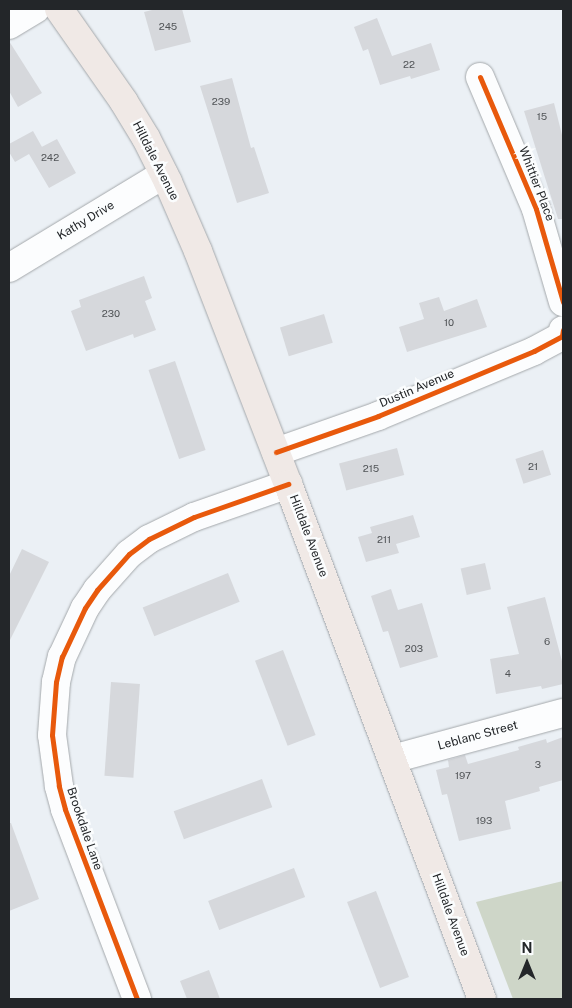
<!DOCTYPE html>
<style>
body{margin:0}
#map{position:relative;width:572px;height:1008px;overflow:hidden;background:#ebf0f5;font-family:"Public Sans",sans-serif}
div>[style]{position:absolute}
.green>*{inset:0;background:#ced6c8}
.building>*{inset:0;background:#d6d8dc;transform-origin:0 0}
.roads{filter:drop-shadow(0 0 1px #a4a8ab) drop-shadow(0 0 1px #a4a8ab)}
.minor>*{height:28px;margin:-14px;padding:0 14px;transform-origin:14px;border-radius:14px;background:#fcfdfe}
.major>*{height:28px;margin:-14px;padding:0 14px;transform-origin:14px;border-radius:14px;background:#f0e9e6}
.cycleway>*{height:5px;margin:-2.5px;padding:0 2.5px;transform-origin:2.5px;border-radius:2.5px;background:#e8590c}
span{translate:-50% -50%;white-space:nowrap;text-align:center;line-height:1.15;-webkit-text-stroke:5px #fbfdfe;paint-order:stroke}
.number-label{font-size:10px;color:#515457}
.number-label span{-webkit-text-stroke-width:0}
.street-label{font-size:12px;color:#232629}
.frame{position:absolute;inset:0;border:10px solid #232629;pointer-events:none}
.north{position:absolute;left:502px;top:938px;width:50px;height:50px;-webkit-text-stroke:4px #fbfdfe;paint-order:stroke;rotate:0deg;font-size:14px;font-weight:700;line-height:20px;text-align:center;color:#232629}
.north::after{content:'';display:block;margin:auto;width:18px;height:22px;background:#232629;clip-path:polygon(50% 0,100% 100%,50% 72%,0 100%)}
</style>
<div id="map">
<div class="green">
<i style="clip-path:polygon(563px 881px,563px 999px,513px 999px,476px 902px)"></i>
</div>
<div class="building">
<i style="clip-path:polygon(156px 9px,182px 9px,191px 42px,155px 51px,144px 12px)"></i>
<i style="clip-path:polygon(377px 18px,392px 56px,431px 43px,440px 70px,411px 79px,410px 76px,380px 85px,368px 49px,363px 51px,354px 27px)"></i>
<i style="clip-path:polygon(9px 41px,42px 93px,18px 107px,9px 91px)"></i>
<i style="clip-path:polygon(232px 78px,251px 148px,254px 147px,269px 193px,237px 203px,200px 86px)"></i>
<i style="clip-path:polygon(554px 103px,563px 139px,563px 219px,558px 219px,524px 111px)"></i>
<i style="clip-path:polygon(33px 131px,42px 147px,30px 153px,57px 139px,76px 173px,49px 188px,29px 154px,15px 162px,9px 152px,9px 144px)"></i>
<i style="clip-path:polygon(144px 276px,152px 298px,145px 301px,156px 330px,134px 338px,133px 334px,86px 351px,71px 311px,81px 307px,79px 300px)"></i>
<i style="clip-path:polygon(439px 297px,444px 311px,477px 299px,487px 327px,407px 352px,399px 327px,424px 319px,419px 303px)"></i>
<i style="left:324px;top:314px;width:30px;height:46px;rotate:73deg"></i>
<i style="left:175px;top:361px;width:94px;height:28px;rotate:71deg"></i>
<i style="left:397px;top:448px;width:28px;height:60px;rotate:75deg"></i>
<i style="left:543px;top:450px;width:26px;height:29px;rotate:72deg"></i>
<i style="clip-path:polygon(413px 515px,420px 537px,396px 544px,399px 553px,366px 562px,358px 537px,372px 533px,370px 527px)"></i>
<i style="clip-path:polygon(22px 549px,49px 562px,9px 642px,9px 576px)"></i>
<i style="left:485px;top:563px;width:27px;height:25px;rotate:77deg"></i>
<i style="left:228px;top:573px;width:31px;height:92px;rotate:68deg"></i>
<i style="clip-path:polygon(391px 589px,398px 610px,422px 603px,438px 657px,400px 668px,388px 631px,383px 632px,371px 596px)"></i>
<i style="clip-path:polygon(545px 597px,563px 665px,563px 684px,542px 689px,541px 686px,496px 694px,490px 659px,519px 654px,507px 607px)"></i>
<i style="left:283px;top:650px;width:91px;height:30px;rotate:69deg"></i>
<i style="left:111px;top:682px;width:29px;height:94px;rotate:4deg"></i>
<i style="clip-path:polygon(563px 737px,563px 780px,539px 787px,540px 791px,505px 801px,511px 829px,459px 841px,447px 794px,442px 795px,436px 770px,449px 767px,448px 760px,465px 755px,468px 764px,519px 750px,518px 747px,546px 739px,547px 743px)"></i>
<i style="left:262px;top:779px;width:30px;height:94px;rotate:70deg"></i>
<i style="clip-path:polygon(9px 823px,11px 823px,39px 899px,9px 911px)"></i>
<i style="left:294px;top:868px;width:31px;height:92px;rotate:69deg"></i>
<i style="left:376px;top:891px;width:92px;height:31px;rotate:69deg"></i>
<i style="clip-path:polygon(209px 970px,220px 999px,187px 999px,180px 981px)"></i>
</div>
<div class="roads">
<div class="minor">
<i style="left:9px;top:25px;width:31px;rotate:-31deg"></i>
<i style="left:480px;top:77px;width:143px;rotate:67deg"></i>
<i style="left:536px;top:209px;width:97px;rotate:73.8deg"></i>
<i style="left:9px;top:268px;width:181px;rotate:-31.2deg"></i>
<i style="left:276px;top:452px;width:108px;rotate:-19.4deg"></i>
<i style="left:378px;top:416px;width:169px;rotate:-22.6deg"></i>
<i style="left:534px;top:351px;width:32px;rotate:-28deg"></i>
<i style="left:562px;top:336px;width:6px;rotate:-81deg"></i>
<i style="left:392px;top:759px;width:177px;rotate:-15.1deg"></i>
<i style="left:137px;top:999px;width:203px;rotate:-110.8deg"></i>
<i style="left:65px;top:809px;width:24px;rotate:-105deg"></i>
<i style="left:59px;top:786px;width:51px;rotate:-97.8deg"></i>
<i style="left:52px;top:735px;width:53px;rotate:-85.7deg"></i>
<i style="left:56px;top:682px;width:26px;rotate:-77deg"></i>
<i style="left:62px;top:657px;width:54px;rotate:-64.9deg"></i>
<i style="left:85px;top:608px;width:22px;rotate:-56deg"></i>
<i style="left:97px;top:590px;width:48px;rotate:-48.4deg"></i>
<i style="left:129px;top:554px;width:25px;rotate:-37deg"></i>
<i style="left:149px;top:539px;width:50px;rotate:-26.1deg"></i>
<i style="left:194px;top:517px;width:100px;rotate:-19.3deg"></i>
</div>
<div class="major">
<i style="left:59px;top:9px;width:113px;rotate:55deg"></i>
<i style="left:124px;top:102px;width:42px;rotate:58.6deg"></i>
<i style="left:146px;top:138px;width:49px;rotate:63.4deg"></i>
<i style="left:168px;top:182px;width:75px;rotate:66.5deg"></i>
<i style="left:198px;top:251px;width:250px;rotate:68.9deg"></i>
<i style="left:288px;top:484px;width:550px;rotate:69.36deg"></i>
</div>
</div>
<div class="cycleway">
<i style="left:480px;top:77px;width:143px;rotate:67deg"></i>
<i style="left:536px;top:209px;width:97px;rotate:73.8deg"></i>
<i style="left:276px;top:452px;width:108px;rotate:-19.4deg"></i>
<i style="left:378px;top:416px;width:169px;rotate:-22.6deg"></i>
<i style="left:534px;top:351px;width:32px;rotate:-28deg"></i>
<i style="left:562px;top:336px;width:6px;rotate:-81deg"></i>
<i style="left:137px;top:999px;width:203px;rotate:-110.8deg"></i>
<i style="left:65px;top:809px;width:24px;rotate:-105deg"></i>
<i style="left:59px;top:786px;width:51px;rotate:-97.8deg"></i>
<i style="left:52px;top:735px;width:53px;rotate:-85.7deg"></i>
<i style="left:56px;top:682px;width:26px;rotate:-77deg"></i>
<i style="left:62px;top:657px;width:54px;rotate:-64.9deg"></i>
<i style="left:85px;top:608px;width:22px;rotate:-56deg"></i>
<i style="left:97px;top:590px;width:48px;rotate:-48.4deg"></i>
<i style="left:129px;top:554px;width:25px;rotate:-37deg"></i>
<i style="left:149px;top:539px;width:50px;rotate:-26.1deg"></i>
<i style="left:194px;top:517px;width:100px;rotate:-19.3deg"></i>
</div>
<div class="number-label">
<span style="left:168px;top:27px">245</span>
<span style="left:409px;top:65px">22</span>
<span style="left:221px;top:102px">239</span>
<span style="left:542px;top:117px">15</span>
<span style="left:50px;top:158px">242</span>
<span style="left:111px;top:314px">230</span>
<span style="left:449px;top:323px">10</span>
<span style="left:533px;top:467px">21</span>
<span style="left:371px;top:469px">215</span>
<span style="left:384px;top:540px">211</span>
<span style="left:547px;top:642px">6</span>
<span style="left:414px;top:649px">203</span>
<span style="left:508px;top:674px">4</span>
<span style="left:538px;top:765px">3</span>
<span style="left:463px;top:776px">197</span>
<span style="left:484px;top:821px">193</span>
</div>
<div class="street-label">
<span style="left:155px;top:161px;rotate:63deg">Hilldale Avenue</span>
<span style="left:536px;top:184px;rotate:69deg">Whittier Place</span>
<span style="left:86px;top:221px;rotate:-31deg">Kathy Drive</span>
<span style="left:417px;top:389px;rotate:-23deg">Dustin Avenue</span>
<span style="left:308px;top:536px;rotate:69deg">Hilldale Avenue</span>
<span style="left:478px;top:736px;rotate:-15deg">Leblanc Street</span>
<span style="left:84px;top:829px;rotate:71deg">Brookdale Lane</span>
<span style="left:450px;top:915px;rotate:70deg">Hilldale Avenue</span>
</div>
<div class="frame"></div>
<div class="north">N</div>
</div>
